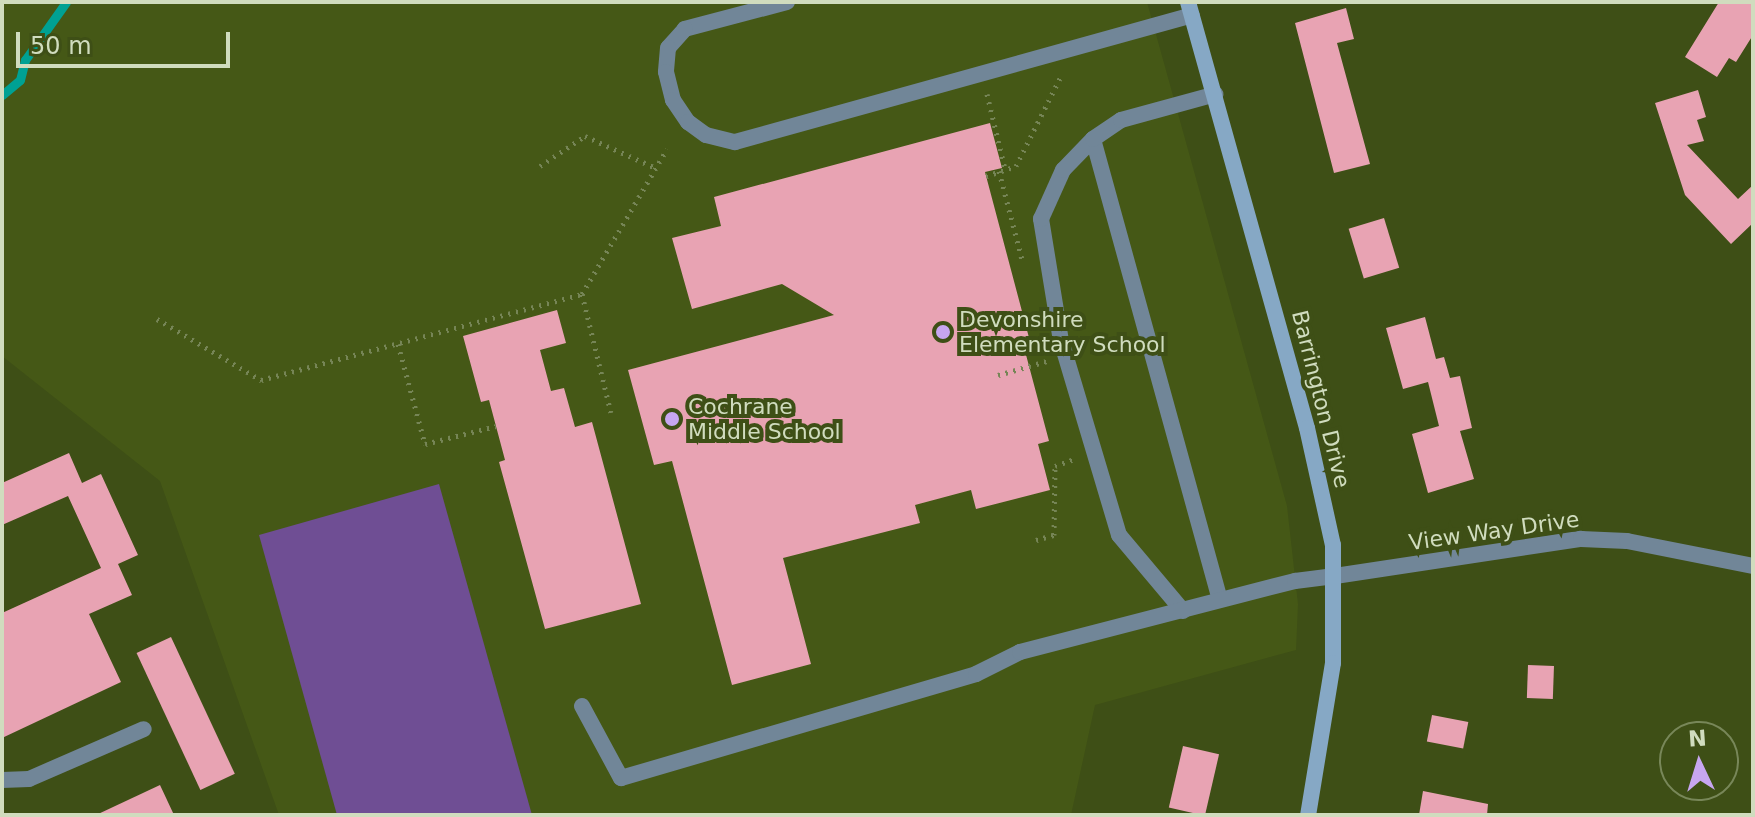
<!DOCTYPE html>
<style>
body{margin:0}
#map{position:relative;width:1755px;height:817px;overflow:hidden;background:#3e4f16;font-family:"DejaVu Sans",sans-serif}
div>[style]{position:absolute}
.built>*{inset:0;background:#455816}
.green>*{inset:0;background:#6f4e94}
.stream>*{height:9px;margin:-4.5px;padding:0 4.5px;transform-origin:4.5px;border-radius:4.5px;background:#00a193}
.building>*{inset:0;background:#e8a3b3;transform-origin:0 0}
.path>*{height:5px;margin-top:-2.5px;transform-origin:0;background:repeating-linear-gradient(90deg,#768556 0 2px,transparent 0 8px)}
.lane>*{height:16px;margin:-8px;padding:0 8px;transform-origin:8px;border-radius:8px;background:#718698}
.street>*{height:16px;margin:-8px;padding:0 8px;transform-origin:8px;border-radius:8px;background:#718698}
.secondary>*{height:16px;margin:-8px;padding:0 8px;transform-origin:8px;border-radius:8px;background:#86a8c5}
.dots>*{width:22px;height:22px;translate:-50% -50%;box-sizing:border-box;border:4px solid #3e4f16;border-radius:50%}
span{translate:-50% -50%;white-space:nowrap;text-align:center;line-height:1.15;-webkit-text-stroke:8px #3e4f16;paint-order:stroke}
.poi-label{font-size:22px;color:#d0dcbe}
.left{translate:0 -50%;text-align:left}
.street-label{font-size:22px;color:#d0dcbe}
.frame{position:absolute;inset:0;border:4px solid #d0dcbe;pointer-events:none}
.north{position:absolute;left:1659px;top:721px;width:80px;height:80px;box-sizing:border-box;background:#3e4f16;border:2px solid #788759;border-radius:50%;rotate:356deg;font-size:22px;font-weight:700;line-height:32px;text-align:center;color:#d0dcbe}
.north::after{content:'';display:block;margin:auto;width:28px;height:36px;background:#c7a6f0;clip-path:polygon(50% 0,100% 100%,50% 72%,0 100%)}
.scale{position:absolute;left:16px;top:32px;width:214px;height:36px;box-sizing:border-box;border:4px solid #d0dcbe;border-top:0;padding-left:10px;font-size:24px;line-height:28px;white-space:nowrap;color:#d0dcbe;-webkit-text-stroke:6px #3e4f16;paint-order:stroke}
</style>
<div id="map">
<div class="built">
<i style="clip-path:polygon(2px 2px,1147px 2px,1287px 506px,1298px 604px,1296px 650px,1095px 705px,1071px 815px,279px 815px,160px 481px,2px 356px)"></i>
</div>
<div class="green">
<i style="clip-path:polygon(439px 484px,532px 815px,337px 815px,259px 535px)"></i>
</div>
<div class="stream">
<i style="left:2px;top:95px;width:23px;rotate:-40deg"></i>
<i style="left:20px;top:80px;width:21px;rotate:-76deg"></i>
<i style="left:25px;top:60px;width:71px;rotate:-54.7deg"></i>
</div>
<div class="building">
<i style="clip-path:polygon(1719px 2px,1753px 2px,1753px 35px,1736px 62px,1729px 58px,1717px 77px,1685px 57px)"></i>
<i style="clip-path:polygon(1346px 8px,1354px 39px,1337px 43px,1370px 164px,1334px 173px,1295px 23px)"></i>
<i style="clip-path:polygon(1698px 90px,1706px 117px,1697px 120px,1704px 141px,1687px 145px,1738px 199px,1753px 185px,1753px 223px,1731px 244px,1685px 195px,1655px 103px)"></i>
<i style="clip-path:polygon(990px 123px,1002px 168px,985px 172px,1032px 349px,1025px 351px,1049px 441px,1038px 444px,1050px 490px,976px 509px,971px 490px,915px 505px,920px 523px,783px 558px,811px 664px,732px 685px,672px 461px,654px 465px,628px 370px,834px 315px,782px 284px,692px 309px,672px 238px,721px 226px,714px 197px)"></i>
<i style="left:1384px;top:218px;width:52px;height:37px;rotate:73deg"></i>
<i style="clip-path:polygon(557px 310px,566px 343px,540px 350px,551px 391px,564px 388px,575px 427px,592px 422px,641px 604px,545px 629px,499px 462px,505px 460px,489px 400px,481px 402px,463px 336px)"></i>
<i style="clip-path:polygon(1425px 317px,1436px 359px,1444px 357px,1450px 378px,1460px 376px,1472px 428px,1460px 431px,1474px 479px,1428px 493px,1412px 434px,1439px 426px,1428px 382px,1403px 389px,1386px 328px)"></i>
<i style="clip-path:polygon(69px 453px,82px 483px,101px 474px,138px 555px,118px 564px,132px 595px,89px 614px,121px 682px,2px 738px,2px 613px,101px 568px,68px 496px,2px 525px,2px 483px)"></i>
<i style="left:171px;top:637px;width:151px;height:38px;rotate:65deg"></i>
<i style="left:1528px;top:665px;width:26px;height:33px;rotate:2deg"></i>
<i style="left:1432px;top:715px;width:37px;height:27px;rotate:11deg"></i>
<i style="left:1183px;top:746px;width:37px;height:63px;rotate:13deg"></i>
<i style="clip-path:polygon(160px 785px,174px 815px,96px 815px)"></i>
<i style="clip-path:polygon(1423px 791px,1488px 804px,1487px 815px,1419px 815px)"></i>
</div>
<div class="path">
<i style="left:987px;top:94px;width:77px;rotate:76.5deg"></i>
<i style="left:540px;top:166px;width:54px;rotate:-33.7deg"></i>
<i style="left:585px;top:136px;width:78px;rotate:24.3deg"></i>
<i style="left:999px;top:171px;width:95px;rotate:75.4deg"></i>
<i style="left:986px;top:176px;width:32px;rotate:-18deg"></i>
<i style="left:1016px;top:166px;width:103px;rotate:-63.4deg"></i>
<i style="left:582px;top:294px;width:122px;rotate:76.3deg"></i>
<i style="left:157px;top:319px;width:121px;rotate:30.4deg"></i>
<i style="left:261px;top:380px;width:332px;rotate:-15deg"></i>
<i style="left:582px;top:294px;width:168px;rotate:-59.6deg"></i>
<i style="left:398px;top:344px;width:104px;rotate:74.9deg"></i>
<i style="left:425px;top:444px;width:73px;rotate:-14.2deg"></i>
<i style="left:998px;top:375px;width:51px;rotate:-15.9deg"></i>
<i style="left:1036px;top:540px;width:19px;rotate:-16deg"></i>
<i style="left:1054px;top:535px;width:69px;rotate:-89.2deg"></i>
<i style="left:1055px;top:466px;width:20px;rotate:-20deg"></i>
</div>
<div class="lane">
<i style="left:787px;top:2px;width:106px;rotate:165.2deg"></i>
<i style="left:685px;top:29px;width:25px;rotate:132deg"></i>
<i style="left:668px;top:48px;width:24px;rotate:95deg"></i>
<i style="left:666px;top:72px;width:29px;rotate:76deg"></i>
<i style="left:673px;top:100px;width:27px;rotate:56deg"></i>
<i style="left:688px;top:122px;width:22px;rotate:36deg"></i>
<i style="left:706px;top:135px;width:30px;rotate:14deg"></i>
<i style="left:735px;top:142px;width:474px;rotate:-15.5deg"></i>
<i style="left:1093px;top:139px;width:477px;rotate:74.6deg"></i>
<i style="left:1183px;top:611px;width:99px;rotate:-130.1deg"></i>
<i style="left:1119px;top:535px;width:202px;rotate:-106.6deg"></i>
<i style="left:1061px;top:341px;width:124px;rotate:-99.3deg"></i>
<i style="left:1041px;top:219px;width:54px;rotate:-65.8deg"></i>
<i style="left:1063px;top:170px;width:43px;rotate:-45.9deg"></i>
<i style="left:1093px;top:139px;width:34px;rotate:-34deg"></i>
<i style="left:1121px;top:120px;width:98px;rotate:-15.3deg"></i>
<i style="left:582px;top:706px;width:82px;rotate:61.6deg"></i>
<i style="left:621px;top:778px;width:370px;rotate:-16.3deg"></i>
<i style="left:976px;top:674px;width:49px;rotate:-26.6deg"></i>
<i style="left:1020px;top:652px;width:284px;rotate:-14.5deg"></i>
<i style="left:1295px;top:581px;width:40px;rotate:-7.1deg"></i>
<i style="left:2px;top:780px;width:27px;rotate:-2deg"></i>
<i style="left:29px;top:779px;width:125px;rotate:-23.5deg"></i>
</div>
<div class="street">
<i style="left:1335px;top:576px;width:249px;rotate:-8.6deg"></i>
<i style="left:1581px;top:539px;width:46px;rotate:2.5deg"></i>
<i style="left:1627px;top:541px;width:128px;rotate:11.2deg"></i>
</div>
<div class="secondary">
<i style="left:1188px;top:2px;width:442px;rotate:74.4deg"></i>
<i style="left:1307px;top:428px;width:120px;rotate:77.5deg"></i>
<i style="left:1333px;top:545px;width:118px;rotate:90deg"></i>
<i style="left:1333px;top:663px;width:154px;rotate:99.3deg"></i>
</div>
<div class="dots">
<i style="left:943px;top:332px;background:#c7a6f0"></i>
<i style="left:672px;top:419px;background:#c7a6f0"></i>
</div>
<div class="poi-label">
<span class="left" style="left:959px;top:332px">Devonshire<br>Elementary School</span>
<span class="left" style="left:688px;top:419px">Cochrane<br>Middle School</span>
</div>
<div class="street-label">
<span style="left:1321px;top:399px;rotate:76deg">Barrington Drive</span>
<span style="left:1494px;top:531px;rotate:-8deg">View Way Drive</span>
</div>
<div class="frame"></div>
<div class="north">N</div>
<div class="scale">50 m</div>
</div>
